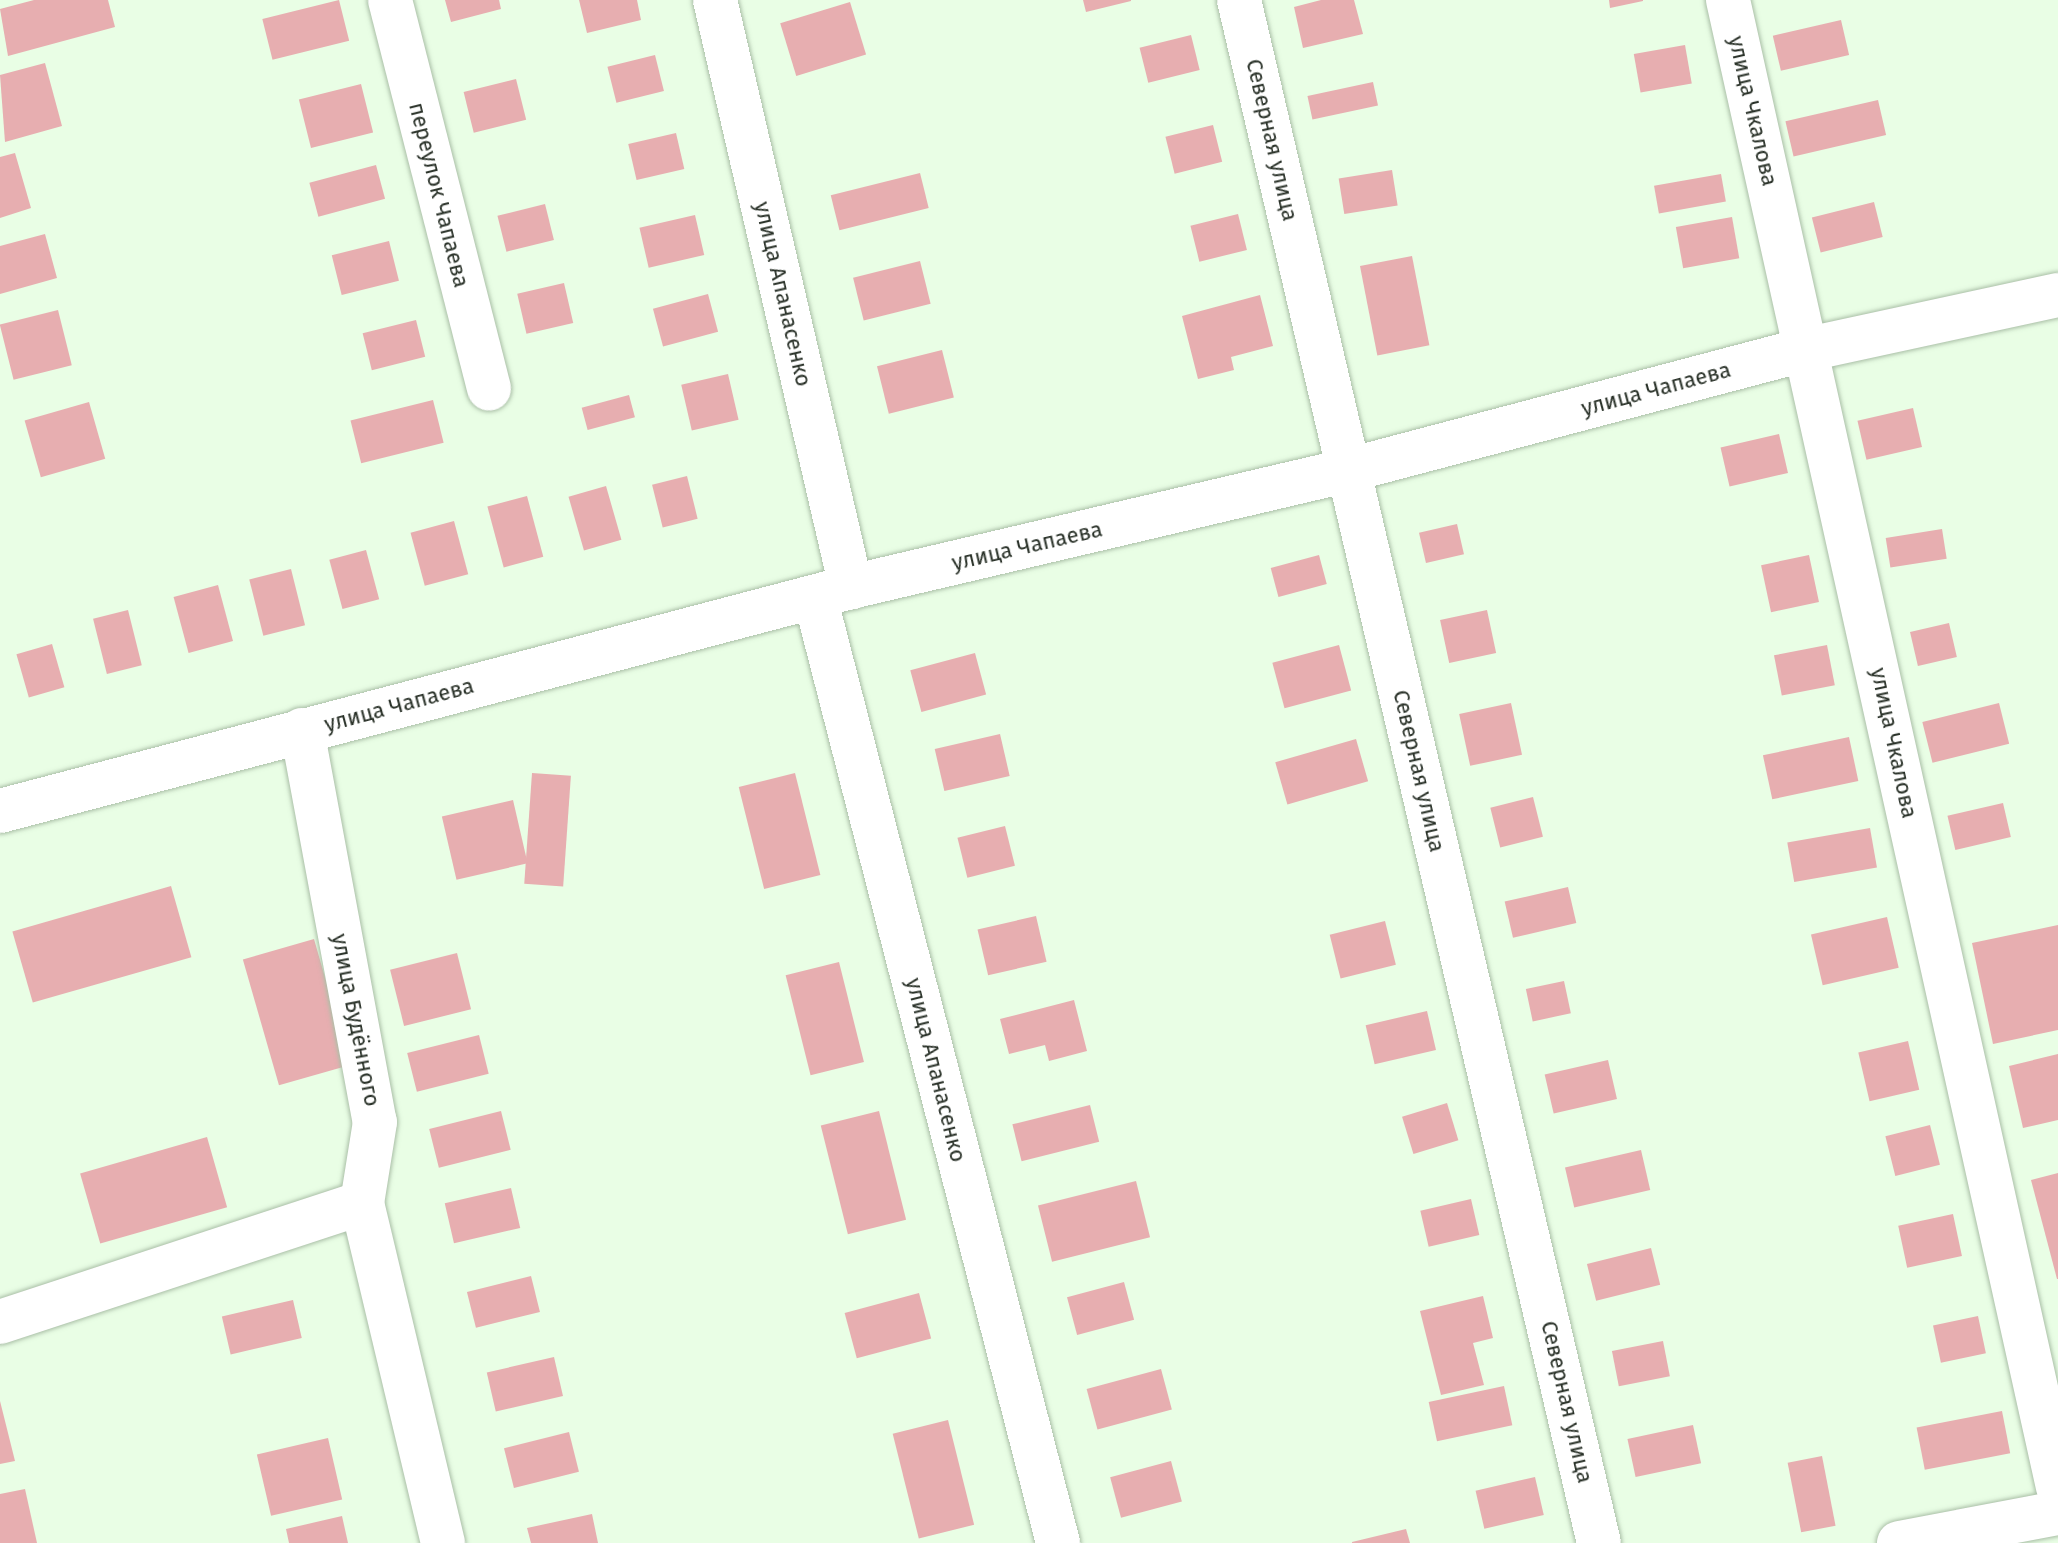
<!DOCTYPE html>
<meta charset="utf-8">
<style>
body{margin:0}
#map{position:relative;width:2058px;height:1543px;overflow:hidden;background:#e9fee5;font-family:"Fira Sans",sans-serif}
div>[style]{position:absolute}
.building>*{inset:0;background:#e7aeb0;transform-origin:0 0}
.roads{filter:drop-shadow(0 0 2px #aabfa7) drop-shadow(0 0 2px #aabfa7)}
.minor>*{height:44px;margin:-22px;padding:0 22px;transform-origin:22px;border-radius:22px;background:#fff}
span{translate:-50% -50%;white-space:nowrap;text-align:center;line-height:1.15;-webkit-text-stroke:7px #fff;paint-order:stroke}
.street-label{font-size:22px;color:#283027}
</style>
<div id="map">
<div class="building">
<i style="clip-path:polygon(34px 0,108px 0,115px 27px,8px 56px,0 9px)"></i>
<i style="left:339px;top:0;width:42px;height:79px;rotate:76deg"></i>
<i style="clip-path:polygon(445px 0,499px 0,501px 9px,451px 22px)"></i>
<i style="clip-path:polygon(579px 0,637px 0,641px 20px,587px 33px)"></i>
<i style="clip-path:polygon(1083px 0,1131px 0,1131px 1px,1086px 12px)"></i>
<i style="clip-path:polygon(1321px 0,1354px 0,1363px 34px,1303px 48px,1294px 7px)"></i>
<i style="clip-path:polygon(1609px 0,1643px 0,1643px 1px,1610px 8px)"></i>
<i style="left:850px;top:2px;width:55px;height:73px;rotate:73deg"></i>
<i style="left:1841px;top:20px;width:36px;height:70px;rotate:77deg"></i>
<i style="left:1191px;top:35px;width:36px;height:53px;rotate:76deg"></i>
<i style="left:1685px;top:45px;width:39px;height:52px;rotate:80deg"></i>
<i style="left:655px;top:55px;width:37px;height:49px;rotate:76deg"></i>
<i style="clip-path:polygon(45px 63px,62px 126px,5px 142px,0 75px)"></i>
<i style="left:516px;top:79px;width:42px;height:54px;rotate:76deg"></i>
<i style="left:1373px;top:82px;width:24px;height:67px;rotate:78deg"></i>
<i style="left:361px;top:84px;width:50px;height:64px;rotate:76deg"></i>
<i style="left:1878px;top:100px;width:36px;height:95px;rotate:77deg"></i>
<i style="left:1213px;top:125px;width:38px;height:49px;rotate:76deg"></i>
<i style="left:676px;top:133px;width:37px;height:49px;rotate:77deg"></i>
<i style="clip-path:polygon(15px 153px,31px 208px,0 218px,0 157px)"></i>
<i style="left:376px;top:165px;width:35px;height:69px;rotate:75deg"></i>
<i style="left:1392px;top:170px;width:36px;height:54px;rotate:81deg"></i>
<i style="left:920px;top:173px;width:36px;height:92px;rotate:76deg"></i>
<i style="left:1721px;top:174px;width:28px;height:68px;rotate:80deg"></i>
<i style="left:1874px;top:202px;width:36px;height:64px;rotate:76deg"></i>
<i style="left:545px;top:204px;width:37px;height:49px;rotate:76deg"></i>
<i style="left:1238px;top:214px;width:37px;height:49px;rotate:76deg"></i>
<i style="left:695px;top:215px;width:41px;height:57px;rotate:77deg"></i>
<i style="left:1732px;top:217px;width:42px;height:57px;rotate:80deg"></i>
<i style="clip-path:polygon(45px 234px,57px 278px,0 294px,0 246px)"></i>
<i style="left:389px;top:241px;width:41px;height:59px;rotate:76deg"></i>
<i style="left:1412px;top:256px;width:91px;height:53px;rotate:79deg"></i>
<i style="left:920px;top:261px;width:44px;height:69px;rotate:76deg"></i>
<i style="left:564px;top:283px;width:41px;height:48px;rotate:77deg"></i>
<i style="left:708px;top:294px;width:39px;height:57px;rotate:75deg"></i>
<i style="clip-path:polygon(1260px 295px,1273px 346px,1231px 357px,1234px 370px,1198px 379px,1182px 316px)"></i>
<i style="left:58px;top:310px;width:57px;height:60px;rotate:76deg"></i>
<i style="left:416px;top:320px;width:38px;height:55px;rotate:76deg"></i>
<i style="left:942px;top:350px;width:49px;height:67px;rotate:76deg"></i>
<i style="left:728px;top:374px;width:47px;height:48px;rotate:77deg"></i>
<i style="left:629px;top:395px;width:23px;height:49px;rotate:75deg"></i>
<i style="left:433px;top:400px;width:44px;height:85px;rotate:76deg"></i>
<i style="left:89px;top:402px;width:59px;height:67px;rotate:74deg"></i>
<i style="left:1913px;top:408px;width:40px;height:57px;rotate:77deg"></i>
<i style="left:1779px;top:434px;width:40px;height:60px;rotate:77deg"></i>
<i style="left:687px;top:476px;width:44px;height:36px;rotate:76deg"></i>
<i style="left:606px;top:486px;width:56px;height:39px;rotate:74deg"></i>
<i style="left:527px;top:496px;width:63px;height:41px;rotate:75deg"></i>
<i style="left:454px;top:521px;width:55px;height:45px;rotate:75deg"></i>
<i style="left:1457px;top:524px;width:31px;height:39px;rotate:77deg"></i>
<i style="left:1942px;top:529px;width:30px;height:57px;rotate:81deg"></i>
<i style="left:366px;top:550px;width:51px;height:38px;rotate:75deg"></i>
<i style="left:1319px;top:555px;width:30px;height:50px;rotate:75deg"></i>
<i style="left:1809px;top:555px;width:48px;height:49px;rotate:78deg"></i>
<i style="left:291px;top:569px;width:58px;height:43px;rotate:76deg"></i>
<i style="left:218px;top:585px;width:58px;height:46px;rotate:75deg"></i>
<i style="left:128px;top:610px;width:57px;height:36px;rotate:76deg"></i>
<i style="left:1487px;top:610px;width:44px;height:48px;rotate:78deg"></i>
<i style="left:1949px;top:623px;width:35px;height:40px;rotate:77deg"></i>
<i style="left:52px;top:644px;width:45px;height:37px;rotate:74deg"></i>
<i style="left:1339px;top:645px;width:47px;height:69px;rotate:75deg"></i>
<i style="left:1827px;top:645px;width:41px;height:54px;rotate:79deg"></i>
<i style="left:975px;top:653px;width:43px;height:67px;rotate:75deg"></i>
<i style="left:1511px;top:703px;width:53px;height:53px;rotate:78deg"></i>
<i style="left:1999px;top:703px;width:42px;height:79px;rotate:76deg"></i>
<i style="left:1000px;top:734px;width:43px;height:67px;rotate:77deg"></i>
<i style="left:1849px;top:737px;width:45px;height:88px;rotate:78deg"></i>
<i style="left:1356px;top:739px;width:44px;height:84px;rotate:74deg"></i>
<i style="left:532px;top:773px;width:39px;height:111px;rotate:4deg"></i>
<i style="left:795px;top:773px;width:105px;height:58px;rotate:76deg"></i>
<i style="left:1533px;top:797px;width:41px;height:44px;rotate:76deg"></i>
<i style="left:513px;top:800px;width:65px;height:73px;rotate:77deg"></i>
<i style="left:2003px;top:803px;width:35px;height:57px;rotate:77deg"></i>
<i style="left:1005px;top:826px;width:41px;height:49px;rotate:76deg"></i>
<i style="left:1870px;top:828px;width:40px;height:84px;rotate:80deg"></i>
<i style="left:171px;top:886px;width:74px;height:165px;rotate:74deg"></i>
<i style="left:1568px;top:887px;width:37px;height:65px;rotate:77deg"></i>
<i style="left:1036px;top:916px;width:47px;height:60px;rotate:77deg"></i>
<i style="left:1887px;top:917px;width:52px;height:78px;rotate:77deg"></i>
<i style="left:1385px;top:921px;width:45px;height:57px;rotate:76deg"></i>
<i style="clip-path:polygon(2058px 925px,2058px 1030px,1993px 1044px,1972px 943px)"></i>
<i style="left:314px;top:939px;width:131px;height:74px;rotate:74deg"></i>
<i style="left:457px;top:953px;width:58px;height:69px;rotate:76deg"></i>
<i style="left:839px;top:962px;width:103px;height:55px;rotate:76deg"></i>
<i style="left:1564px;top:981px;width:33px;height:39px;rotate:78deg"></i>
<i style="clip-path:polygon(1074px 1000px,1087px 1051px,1049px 1061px,1045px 1045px,1009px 1054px,1000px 1019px)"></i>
<i style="left:1427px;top:1011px;width:40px;height:63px;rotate:77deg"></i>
<i style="left:479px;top:1035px;width:40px;height:74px;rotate:76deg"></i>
<i style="left:1908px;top:1041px;width:50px;height:51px;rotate:77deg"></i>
<i style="clip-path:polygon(2058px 1054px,2058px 1120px,2023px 1128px,2009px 1066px)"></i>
<i style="left:1608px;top:1060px;width:40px;height:65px;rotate:77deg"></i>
<i style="left:1447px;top:1103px;width:39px;height:47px;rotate:73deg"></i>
<i style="left:1090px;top:1105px;width:38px;height:80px;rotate:76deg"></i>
<i style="left:501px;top:1111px;width:40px;height:74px;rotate:76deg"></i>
<i style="left:879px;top:1111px;width:112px;height:60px;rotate:76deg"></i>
<i style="left:1930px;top:1125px;width:41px;height:46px;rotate:76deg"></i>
<i style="left:207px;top:1137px;width:73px;height:132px;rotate:74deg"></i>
<i style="left:1641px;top:1150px;width:41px;height:78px;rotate:77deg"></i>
<i style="clip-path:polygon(2058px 1173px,2058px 1279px,2057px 1279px,2031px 1180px)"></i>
<i style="left:1136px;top:1181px;width:58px;height:101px;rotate:76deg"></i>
<i style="left:511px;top:1188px;width:41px;height:68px;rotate:77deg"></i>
<i style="left:1471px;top:1199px;width:37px;height:52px;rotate:77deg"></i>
<i style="left:1953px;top:1214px;width:43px;height:56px;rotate:78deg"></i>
<i style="left:1651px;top:1248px;width:38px;height:66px;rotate:76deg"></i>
<i style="left:531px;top:1276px;width:37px;height:66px;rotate:76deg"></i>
<i style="left:1124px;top:1282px;width:39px;height:59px;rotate:75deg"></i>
<i style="left:919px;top:1293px;width:47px;height:77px;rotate:75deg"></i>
<i style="clip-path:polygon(1483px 1296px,1493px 1338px,1473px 1343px,1484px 1385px,1441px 1395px,1420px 1311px)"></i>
<i style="left:293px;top:1300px;width:39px;height:73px;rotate:77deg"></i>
<i style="left:1978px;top:1316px;width:38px;height:46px;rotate:78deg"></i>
<i style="left:1663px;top:1341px;width:36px;height:52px;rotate:79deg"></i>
<i style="left:554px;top:1357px;width:40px;height:69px;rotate:77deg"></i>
<i style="left:1161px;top:1369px;width:42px;height:77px;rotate:75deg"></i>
<i style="left:1504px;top:1386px;width:40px;height:77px;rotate:78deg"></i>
<i style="clip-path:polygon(0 1401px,15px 1461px,0 1464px)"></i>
<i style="left:2002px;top:1411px;width:43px;height:87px;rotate:79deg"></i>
<i style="left:948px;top:1420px;width:108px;height:57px;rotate:76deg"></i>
<i style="left:1693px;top:1425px;width:39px;height:67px;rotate:78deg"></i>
<i style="left:569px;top:1432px;width:41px;height:67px;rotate:76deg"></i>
<i style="left:328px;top:1438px;width:63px;height:73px;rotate:77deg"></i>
<i style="left:1822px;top:1456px;width:71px;height:35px;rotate:79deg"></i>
<i style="left:1171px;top:1461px;width:42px;height:63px;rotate:75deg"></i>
<i style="left:1535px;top:1477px;width:39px;height:61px;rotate:77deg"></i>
<i style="clip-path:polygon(25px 1489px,37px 1543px,0 1543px,0 1494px)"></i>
<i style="clip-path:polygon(592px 1514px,598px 1543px,531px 1543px,527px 1528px)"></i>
<i style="clip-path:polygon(342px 1516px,348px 1543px,289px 1543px,286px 1529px)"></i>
<i style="clip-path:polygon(1406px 1529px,1410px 1543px,1352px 1543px,1352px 1542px)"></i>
</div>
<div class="roads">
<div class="minor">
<i style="left:390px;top:0;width:401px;rotate:75.7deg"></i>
<i style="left:715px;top:0;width:603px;rotate:76.96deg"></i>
<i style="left:1239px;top:0;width:1584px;rotate:76.87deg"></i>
<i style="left:1728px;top:0;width:1523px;rotate:77.49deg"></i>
<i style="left:815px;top:597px;width:977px;rotate:75.59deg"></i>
<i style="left:302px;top:730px;width:399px;rotate:79.5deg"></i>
<i style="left:375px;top:1122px;width:82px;rotate:99.1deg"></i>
<i style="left:362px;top:1203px;width:350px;rotate:76.6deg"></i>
<i style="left:0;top:811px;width:880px;rotate:-14.75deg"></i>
<i style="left:851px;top:587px;width:512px;rotate:-13.22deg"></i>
<i style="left:1349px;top:470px;width:475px;rotate:-14.8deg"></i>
<i style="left:1808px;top:349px;width:256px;rotate:-12.2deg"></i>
<i style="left:0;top:1322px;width:381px;rotate:-18.2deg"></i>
<i style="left:1899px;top:1543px;width:162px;rotate:-10.7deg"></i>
</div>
</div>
<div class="street-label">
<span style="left:1753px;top:111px;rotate:77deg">улица Чкалова</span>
<span style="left:1272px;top:140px;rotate:77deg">Северная улица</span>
<span style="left:439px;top:195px;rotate:76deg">переулок Чапаева</span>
<span style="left:783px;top:294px;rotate:77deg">улица Апанасенко</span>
<span style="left:1656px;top:389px;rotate:-15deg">улица Чапаева</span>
<span style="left:1027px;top:546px;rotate:-13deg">улица Чапаева</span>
<span style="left:399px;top:705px;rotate:-15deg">улица Чапаева</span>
<span style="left:1894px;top:743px;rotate:78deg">улица Чкалова</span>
<span style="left:1419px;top:771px;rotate:77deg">Северная улица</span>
<span style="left:356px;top:1020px;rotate:79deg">улица Будённого</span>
<span style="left:936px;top:1070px;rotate:76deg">улица Апанасенко</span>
<span style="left:1567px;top:1402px;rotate:77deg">Северная улица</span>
</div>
</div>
